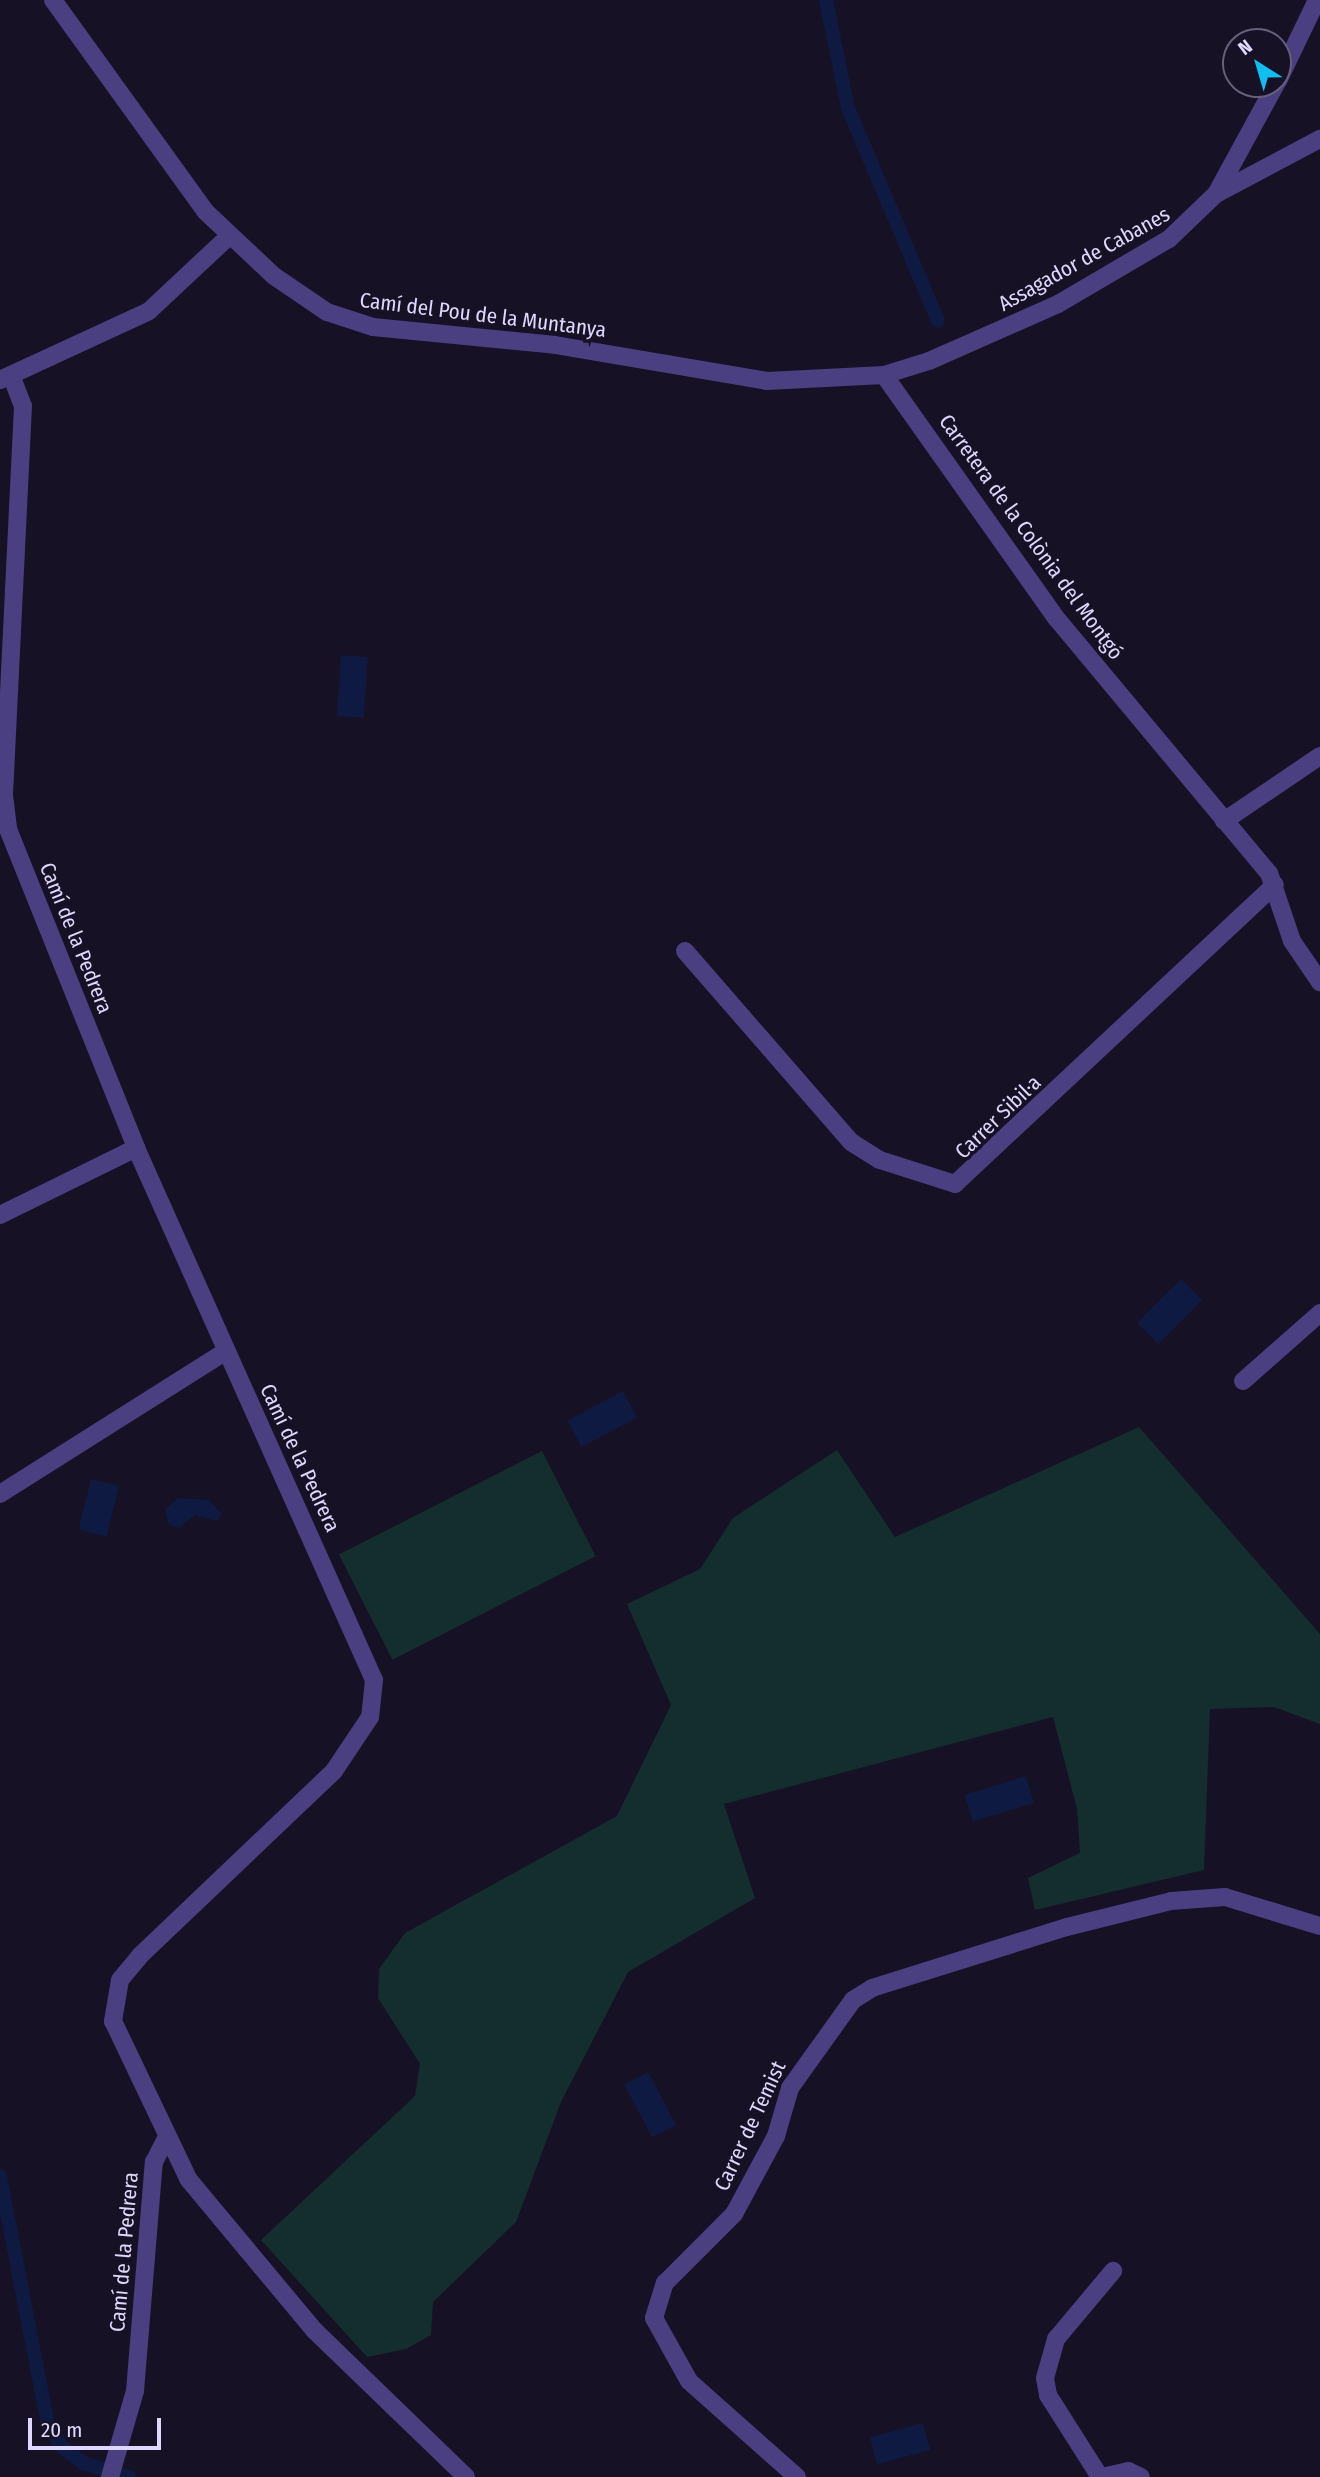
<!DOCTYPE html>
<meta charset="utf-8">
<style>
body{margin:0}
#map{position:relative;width:1320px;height:2477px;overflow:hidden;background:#171125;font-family:"Fira Sans Condensed",sans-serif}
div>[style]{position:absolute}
.green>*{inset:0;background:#142d2f;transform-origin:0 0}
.water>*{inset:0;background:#0e1a41;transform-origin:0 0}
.stream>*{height:14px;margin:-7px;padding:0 7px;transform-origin:7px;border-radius:7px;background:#0e1a41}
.lane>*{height:18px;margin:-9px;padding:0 9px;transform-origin:9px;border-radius:9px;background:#493f81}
.street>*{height:18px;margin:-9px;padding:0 9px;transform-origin:9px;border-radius:9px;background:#493f81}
span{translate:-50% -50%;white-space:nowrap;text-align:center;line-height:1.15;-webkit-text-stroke:7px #171125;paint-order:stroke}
.street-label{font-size:21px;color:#e0d7fd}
.north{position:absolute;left:1222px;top:28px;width:70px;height:70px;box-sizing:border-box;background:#171125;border:2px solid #67607b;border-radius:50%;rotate:323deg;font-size:19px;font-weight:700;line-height:28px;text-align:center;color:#e0d7fd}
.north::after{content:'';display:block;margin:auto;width:24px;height:32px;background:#10bff0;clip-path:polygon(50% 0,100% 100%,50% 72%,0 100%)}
.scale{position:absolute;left:28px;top:2418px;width:133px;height:32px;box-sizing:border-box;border:4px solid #e0d7fd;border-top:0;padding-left:9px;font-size:21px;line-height:24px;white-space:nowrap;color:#e0d7fd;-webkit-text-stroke:5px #171125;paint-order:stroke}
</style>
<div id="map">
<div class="green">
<i style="clip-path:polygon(1139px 1427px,1320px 1634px,1320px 1724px,1274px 1707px,1210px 1709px,1204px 1870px,1035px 1910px,1028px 1878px,1080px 1853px,1077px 1809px,1053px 1717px,724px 1804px,755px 1898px,628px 1972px,561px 2102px,516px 2222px,433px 2302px,431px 2335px,406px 2349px,367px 2357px,261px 2240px,415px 2096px,420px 2064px,378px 1998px,379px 1969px,405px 1933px,617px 1816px,671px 1705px,627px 1604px,700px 1569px,733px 1518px,837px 1450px,895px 1537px)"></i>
<i style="left:542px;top:1451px;width:118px;height:228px;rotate:63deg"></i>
</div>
<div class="water">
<i style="left:341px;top:655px;width:27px;height:61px;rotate:4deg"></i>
<i style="left:1181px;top:1279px;width:30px;height:62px;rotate:45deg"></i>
<i style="left:623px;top:1391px;width:30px;height:63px;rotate:62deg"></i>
<i style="left:91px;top:1479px;width:29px;height:52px;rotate:14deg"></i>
<i style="clip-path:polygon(178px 1498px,209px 1500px,222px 1514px,216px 1521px,195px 1515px,179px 1528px,169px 1525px,165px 1510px)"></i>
<i style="left:1026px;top:1776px;width:28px;height:64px;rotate:73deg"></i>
<i style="left:648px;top:2072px;width:60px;height:27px;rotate:62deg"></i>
<i style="left:923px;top:2423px;width:28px;height:55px;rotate:75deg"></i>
</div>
<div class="stream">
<i style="left:826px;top:0;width:110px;rotate:78.5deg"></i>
<i style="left:848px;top:108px;width:231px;rotate:67.1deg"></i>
<i style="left:0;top:2176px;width:254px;rotate:79.1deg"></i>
<i style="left:48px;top:2425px;width:26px;rotate:58deg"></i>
<i style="left:62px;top:2447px;width:26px;rotate:37deg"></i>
<i style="left:83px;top:2463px;width:48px;rotate:16.9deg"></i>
</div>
<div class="lane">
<i style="left:0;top:1215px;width:152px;rotate:-26.2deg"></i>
<i style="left:0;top:1494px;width:266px;rotate:-32.3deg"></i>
<i style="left:1100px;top:2477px;width:97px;rotate:-122.4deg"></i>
<i style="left:1048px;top:2395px;width:17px;rotate:-100deg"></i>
<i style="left:1045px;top:2378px;width:41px;rotate:-74.2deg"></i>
<i style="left:1056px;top:2339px;width:89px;rotate:-50deg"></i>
</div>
<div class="street">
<i style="left:53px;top:0;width:261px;rotate:54.2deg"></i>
<i style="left:206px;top:212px;width:93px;rotate:43.3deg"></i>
<i style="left:274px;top:276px;width:64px;rotate:34.2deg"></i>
<i style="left:327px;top:312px;width:48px;rotate:18.1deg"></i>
<i style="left:373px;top:327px;width:183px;rotate:5.6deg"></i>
<i style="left:555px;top:345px;width:215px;rotate:9.6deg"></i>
<i style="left:767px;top:381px;width:117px;rotate:-2.9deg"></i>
<i style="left:884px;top:375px;width:47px;rotate:-17.3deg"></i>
<i style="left:929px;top:361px;width:141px;rotate:-23.8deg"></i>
<i style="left:1058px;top:304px;width:129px;rotate:-30.4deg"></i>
<i style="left:1169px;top:239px;width:65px;rotate:-43.8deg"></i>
<i style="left:1216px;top:194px;width:125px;rotate:-61.4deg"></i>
<i style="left:1278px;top:81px;width:90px;rotate:-64.3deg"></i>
<i style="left:1216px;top:194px;width:118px;rotate:-27.9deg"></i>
<i style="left:11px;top:375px;width:33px;rotate:69deg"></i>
<i style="left:23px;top:406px;width:389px;rotate:92.8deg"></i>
<i style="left:4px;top:795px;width:34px;rotate:83deg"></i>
<i style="left:8px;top:829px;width:344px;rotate:68.1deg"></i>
<i style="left:136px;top:1148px;width:583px;rotate:65.9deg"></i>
<i style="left:374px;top:1680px;width:37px;rotate:96deg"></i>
<i style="left:370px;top:1717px;width:65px;rotate:123.7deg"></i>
<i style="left:334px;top:1771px;width:268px;rotate:136.4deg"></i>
<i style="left:140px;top:1956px;width:31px;rotate:130deg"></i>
<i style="left:120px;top:1980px;width:42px;rotate:99.7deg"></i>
<i style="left:113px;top:2021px;width:176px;rotate:64.5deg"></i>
<i style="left:189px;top:2180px;width:197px;rotate:50.2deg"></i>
<i style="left:315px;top:2331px;width:210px;rotate:44deg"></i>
<i style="left:884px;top:375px;width:299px;rotate:54.7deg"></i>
<i style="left:1057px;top:619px;width:331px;rotate:50.2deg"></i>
<i style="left:1269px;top:873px;width:72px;rotate:71.3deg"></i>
<i style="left:1292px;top:941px;width:50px;rotate:55.7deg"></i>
<i style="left:0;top:380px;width:164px;rotate:-24.8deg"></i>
<i style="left:149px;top:311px;width:108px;rotate:-43.1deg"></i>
<i style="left:1224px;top:821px;width:116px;rotate:-34.1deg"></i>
<i style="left:685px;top:951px;width:253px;rotate:49deg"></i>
<i style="left:851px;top:1142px;width:34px;rotate:32deg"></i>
<i style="left:880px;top:1160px;width:79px;rotate:17.7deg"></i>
<i style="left:955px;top:1184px;width:438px;rotate:-43.1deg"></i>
<i style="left:1243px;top:1381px;width:103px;rotate:-41.4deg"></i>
<i style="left:110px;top:2477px;width:90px;rotate:-73.8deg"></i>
<i style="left:135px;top:2391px;width:230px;rotate:-85.3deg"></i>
<i style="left:154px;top:2162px;width:25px;rotate:-63deg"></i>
<i style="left:797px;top:2477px;width:144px;rotate:-138.4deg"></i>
<i style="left:689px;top:2381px;width:72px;rotate:-119.1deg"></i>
<i style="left:654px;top:2318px;width:37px;rotate:-73deg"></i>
<i style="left:665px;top:2283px;width:98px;rotate:-45deg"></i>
<i style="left:734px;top:2214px;width:89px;rotate:-61.7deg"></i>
<i style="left:776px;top:2136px;width:50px;rotate:-73.7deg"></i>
<i style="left:790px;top:2088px;width:108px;rotate:-54.4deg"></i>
<i style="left:853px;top:2000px;width:22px;rotate:-32deg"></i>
<i style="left:872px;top:1988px;width:204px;rotate:-17.4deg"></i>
<i style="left:1067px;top:1927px;width:107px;rotate:-14deg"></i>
<i style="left:1171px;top:1901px;width:54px;rotate:-4.2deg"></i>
<i style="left:1225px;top:1897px;width:99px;rotate:17deg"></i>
<i style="left:1102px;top:2477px;width:27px;rotate:-13deg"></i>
<i style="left:1128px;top:2471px;width:14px;rotate:25deg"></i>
</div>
<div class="street-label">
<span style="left:1084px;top:259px;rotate:-29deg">Assagador de Cabanes</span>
<span style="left:483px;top:315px;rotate:7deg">Camí del Pou de la Muntanya</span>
<span style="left:1031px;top:537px;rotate:54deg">Carretera de la Colònia del Montgó</span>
<span style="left:76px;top:938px;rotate:68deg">Camí de la Pedrera</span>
<span style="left:998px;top:1117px;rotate:-44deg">Carrer Sibil·a</span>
<span style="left:300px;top:1458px;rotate:65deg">Camí de la Pedrera</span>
<span style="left:750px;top:2126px;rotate:-65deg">Carrer de Temist</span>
<span style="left:124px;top:2252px;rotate:-85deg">Camí de la Pedrera</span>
</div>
<div class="north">N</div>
<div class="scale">20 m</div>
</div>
